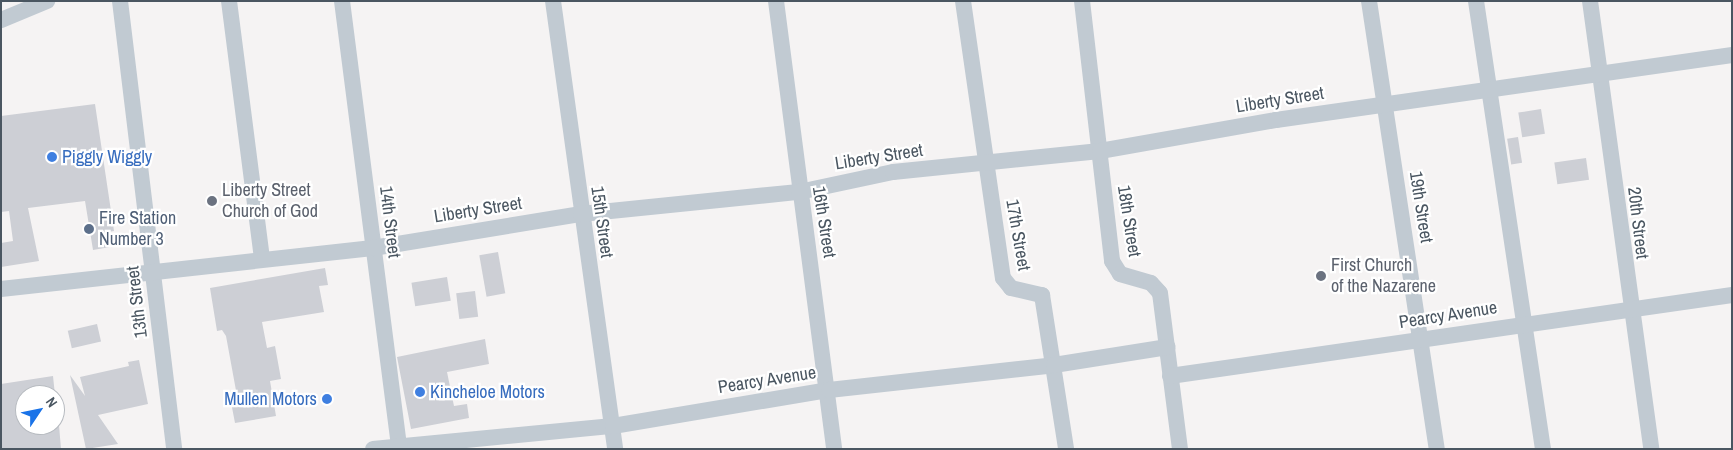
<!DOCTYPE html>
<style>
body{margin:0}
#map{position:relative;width:1733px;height:450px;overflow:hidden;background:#f5f3f3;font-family:"Archivo Narrow",sans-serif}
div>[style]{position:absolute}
.building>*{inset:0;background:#cdcfd5;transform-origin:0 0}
.minor>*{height:16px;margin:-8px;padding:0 8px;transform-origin:8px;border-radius:8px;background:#c1cad2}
.dots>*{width:14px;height:14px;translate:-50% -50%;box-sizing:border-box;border:2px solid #fff;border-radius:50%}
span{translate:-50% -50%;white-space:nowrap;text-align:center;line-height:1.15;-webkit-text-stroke:4.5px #fff;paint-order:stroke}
.street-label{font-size:18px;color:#4a5661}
.shop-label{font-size:18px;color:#366cbe}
.left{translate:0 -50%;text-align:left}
.right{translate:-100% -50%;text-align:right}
.worship-label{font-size:18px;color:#5b616d}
.service-label{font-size:18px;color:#4e5e75}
.frame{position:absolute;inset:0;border:2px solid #4a5661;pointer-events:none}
.north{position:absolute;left:15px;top:385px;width:50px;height:50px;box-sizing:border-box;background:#fff;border:1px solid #b7bbc0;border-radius:50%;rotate:56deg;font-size:14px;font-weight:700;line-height:20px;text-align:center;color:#4a5661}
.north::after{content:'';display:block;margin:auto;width:18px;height:22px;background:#1a73e8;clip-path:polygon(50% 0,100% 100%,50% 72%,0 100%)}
</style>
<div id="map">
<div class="building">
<i style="clip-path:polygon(95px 104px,114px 231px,107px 232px,110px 247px,93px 250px,85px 201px,28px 208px,39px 261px,1px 267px,1px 243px,13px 241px,9px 211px,1px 212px,1px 116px)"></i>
<i style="left:1541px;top:109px;width:25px;height:23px;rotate:81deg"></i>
<i style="left:1518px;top:137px;width:26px;height:11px;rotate:81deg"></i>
<i style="left:1586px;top:158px;width:22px;height:32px;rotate:82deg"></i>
<i style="left:498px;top:252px;width:42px;height:19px;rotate:80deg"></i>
<i style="clip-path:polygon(325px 268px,328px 285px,319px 286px,324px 312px,262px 322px,267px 348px,275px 346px,281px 379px,270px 381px,276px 416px,235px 423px,230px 397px,237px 396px,226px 336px,222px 330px,217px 331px,210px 288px)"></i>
<i style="left:447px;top:277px;width:24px;height:36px;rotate:81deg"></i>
<i style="left:475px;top:291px;width:26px;height:19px;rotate:83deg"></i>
<i style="left:97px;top:324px;width:18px;height:30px;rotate:77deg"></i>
<i style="clip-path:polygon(485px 339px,489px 364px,447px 372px,454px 406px,467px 404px,469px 418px,411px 429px,397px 357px)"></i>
<i style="clip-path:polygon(139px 360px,148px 404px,98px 415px,118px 444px,86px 449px,70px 375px,85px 396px,80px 377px,129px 366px,128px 362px)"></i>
<i style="clip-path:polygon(53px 376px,55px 395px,25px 395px,25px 425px,59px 425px,61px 449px,1px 449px,1px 384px)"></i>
</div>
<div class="minor">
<i style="left:120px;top:1px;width:451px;rotate:83.1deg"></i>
<i style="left:229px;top:1px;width:259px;rotate:82.7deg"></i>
<i style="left:342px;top:1px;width:452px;rotate:82.7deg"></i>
<i style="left:553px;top:1px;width:452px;rotate:82.1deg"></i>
<i style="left:776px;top:1px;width:452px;rotate:82.6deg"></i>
<i style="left:963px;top:1px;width:280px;rotate:81.8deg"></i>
<i style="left:1003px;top:278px;width:13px;rotate:51deg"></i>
<i style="left:1011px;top:288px;width:32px;rotate:13deg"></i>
<i style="left:1042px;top:295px;width:156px;rotate:81.1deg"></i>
<i style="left:1082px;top:1px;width:262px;rotate:83.4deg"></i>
<i style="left:1112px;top:261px;width:15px;rotate:58deg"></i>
<i style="left:1120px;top:274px;width:32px;rotate:16deg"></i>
<i style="left:1151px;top:283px;width:13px;rotate:48deg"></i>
<i style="left:1160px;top:293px;width:157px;rotate:82.7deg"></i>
<i style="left:1369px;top:1px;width:453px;rotate:81.4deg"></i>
<i style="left:1476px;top:1px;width:453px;rotate:81.5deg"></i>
<i style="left:1590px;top:1px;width:452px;rotate:82.2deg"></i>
<i style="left:1px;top:20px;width:50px;rotate:-22.4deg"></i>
<i style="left:1px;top:289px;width:374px;rotate:-6.3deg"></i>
<i style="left:373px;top:248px;width:211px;rotate:-9.3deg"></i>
<i style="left:581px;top:214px;width:219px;rotate:-5.8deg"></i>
<i style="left:799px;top:192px;width:96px;rotate:-12deg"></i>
<i style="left:893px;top:172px;width:208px;rotate:-5.8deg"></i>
<i style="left:1100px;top:151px;width:179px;rotate:-10deg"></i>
<i style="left:1276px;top:120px;width:461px;rotate:-8.1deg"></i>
<i style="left:1170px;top:376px;width:568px;rotate:-8.2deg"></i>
<i style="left:373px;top:449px;width:241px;rotate:-5.5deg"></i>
<i style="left:613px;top:426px;width:219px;rotate:-9.5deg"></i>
<i style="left:829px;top:390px;width:226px;rotate:-6.3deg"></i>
<i style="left:1054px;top:365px;width:115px;rotate:-9deg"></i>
</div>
<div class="dots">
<i style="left:52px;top:157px;background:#3f7fe0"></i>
<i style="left:212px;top:201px;background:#6b7280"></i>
<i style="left:89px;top:229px;background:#5c6f8a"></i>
<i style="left:1321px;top:276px;background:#6b7280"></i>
<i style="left:420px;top:392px;background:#3f7fe0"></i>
<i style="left:327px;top:399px;background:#3f7fe0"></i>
</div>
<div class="street-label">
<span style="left:1280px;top:100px;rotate:-9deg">Liberty Street</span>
<span style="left:879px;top:157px;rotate:-9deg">Liberty Street</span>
<span style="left:1421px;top:207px;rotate:81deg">19th Street</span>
<span style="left:478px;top:210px;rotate:-9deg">Liberty Street</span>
<span style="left:1129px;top:221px;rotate:81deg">18th Street</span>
<span style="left:390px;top:222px;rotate:83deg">14th Street</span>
<span style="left:602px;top:222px;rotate:82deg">15th Street</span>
<span style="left:824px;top:222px;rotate:81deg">16th Street</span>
<span style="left:1638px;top:223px;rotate:83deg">20th Street</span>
<span style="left:1018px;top:235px;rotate:80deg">17th Street</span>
<span style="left:137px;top:302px;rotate:-97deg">13th Street</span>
<span style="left:1448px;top:315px;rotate:-9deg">Pearcy Avenue</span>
<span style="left:767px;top:380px;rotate:-9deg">Pearcy Avenue</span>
</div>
<div class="shop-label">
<span class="left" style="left:62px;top:157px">Piggly Wiggly</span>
<span class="left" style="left:430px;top:392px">Kincheloe Motors</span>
<span class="right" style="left:317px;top:399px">Mullen Motors</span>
</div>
<div class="worship-label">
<span class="left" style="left:222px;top:201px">Liberty Street<br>Church of God</span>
<span class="left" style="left:1331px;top:276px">First Church<br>of the Nazarene</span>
</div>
<div class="service-label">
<span class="left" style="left:99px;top:229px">Fire Station<br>Number 3</span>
</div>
<div class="frame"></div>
<div class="north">N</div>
</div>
